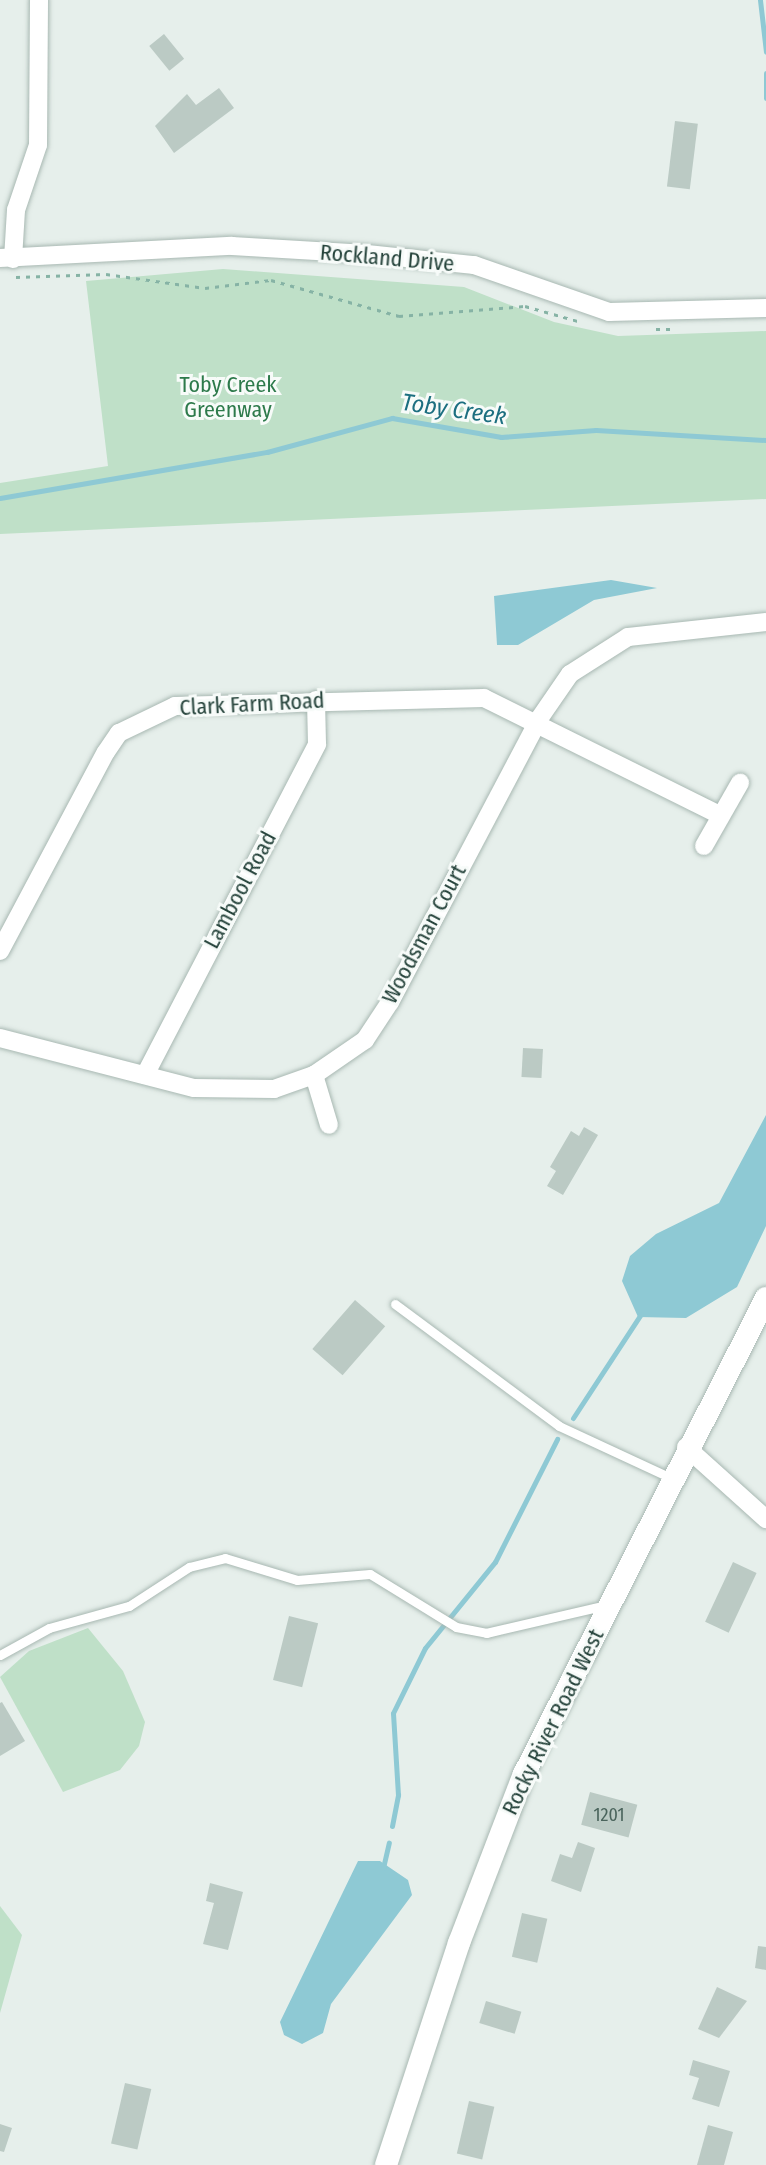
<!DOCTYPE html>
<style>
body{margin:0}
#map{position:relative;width:766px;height:2165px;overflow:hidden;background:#e6efeb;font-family:"Fira Sans Condensed",sans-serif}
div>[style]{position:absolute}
.green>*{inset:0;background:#bfe0c8}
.water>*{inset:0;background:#8ec9d4}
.stream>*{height:5px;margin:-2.5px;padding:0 2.5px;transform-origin:2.5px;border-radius:2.5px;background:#8ec9d4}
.building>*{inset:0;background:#bbcac4;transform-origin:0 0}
.path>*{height:3px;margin-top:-1.5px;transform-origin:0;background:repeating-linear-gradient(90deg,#86b3a5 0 4px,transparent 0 10px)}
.roads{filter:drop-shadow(0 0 2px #a8b8b2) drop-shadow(0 0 2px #a8b8b2)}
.service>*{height:9px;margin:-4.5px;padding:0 4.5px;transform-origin:4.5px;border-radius:4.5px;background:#fff}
.minor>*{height:18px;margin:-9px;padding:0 9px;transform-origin:9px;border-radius:9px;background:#fff}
.tertiary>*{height:22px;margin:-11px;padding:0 11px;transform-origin:11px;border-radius:11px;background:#fff}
span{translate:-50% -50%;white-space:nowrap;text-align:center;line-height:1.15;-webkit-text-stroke:6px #f7fbf9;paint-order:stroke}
.number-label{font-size:18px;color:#4a645c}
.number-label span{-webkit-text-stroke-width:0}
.street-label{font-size:22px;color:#24423a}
.park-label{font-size:22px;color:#2d7a4b}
.water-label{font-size:24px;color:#1c6f80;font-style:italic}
</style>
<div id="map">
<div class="green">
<i style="clip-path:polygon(223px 269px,464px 287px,554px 322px,618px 336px,766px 331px,766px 499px,0 534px,0 483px,108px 466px,86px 281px)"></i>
<i style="clip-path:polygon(88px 1628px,123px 1671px,145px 1722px,139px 1746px,120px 1770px,63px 1792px,0 1677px,29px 1651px)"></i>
<i style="clip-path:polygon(0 1906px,22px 1935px,0 2013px)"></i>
</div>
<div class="water">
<i style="clip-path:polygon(611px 580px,657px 588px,594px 600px,518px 645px,497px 645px,494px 596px)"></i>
<i style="clip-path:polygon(766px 1115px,766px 1226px,737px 1287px,686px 1318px,638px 1317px,622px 1281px,630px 1256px,656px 1234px,719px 1203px)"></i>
<i style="clip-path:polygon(358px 1861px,380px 1861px,408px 1880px,412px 1895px,331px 2004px,323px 2033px,302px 2044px,284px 2035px,280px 2022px)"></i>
</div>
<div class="stream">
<i style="left:760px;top:0;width:52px;rotate:83.4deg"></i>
<i style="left:766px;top:73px;width:25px;rotate:90deg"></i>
<i style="left:0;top:498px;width:271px;rotate:-9.8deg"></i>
<i style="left:267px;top:452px;width:130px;rotate:-15.2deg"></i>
<i style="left:392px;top:418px;width:111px;rotate:9.9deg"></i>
<i style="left:501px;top:437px;width:95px;rotate:-4.2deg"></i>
<i style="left:596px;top:430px;width:170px;rotate:3.4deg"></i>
<i style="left:573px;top:1418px;width:124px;rotate:-56.8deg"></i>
<i style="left:392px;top:1826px;width:32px;rotate:-79deg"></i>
<i style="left:398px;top:1795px;width:82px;rotate:-93.5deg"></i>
<i style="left:393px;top:1713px;width:72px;rotate:-63.8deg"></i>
<i style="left:425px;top:1648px;width:111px;rotate:-50.9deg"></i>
<i style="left:495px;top:1562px;width:138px;rotate:-63.2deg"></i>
<i style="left:383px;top:1868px;width:26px;rotate:-77deg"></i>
</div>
<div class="building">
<i style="left:164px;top:34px;width:32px;height:19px;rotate:51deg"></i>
<i style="clip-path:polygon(219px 88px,234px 108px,174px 153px,155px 126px,187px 94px,196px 105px)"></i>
<i style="left:675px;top:121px;width:23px;height:66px;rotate:7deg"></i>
<i style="left:523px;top:1048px;width:20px;height:29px;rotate:3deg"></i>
<i style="clip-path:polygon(584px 1127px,598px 1135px,563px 1195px,547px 1186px,556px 1171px,550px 1167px,571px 1131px,579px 1136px)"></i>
<i style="left:355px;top:1300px;width:40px;height:65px;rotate:41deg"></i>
<i style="left:733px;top:1562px;width:26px;height:66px;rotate:25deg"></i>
<i style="left:289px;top:1616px;width:30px;height:66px;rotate:14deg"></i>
<i style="clip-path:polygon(2px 1702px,25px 1741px,0 1756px,0 1703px)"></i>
<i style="left:590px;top:1792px;width:49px;height:34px;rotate:15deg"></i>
<i style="clip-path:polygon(578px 1842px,595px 1848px,581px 1892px,551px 1881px,560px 1854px,572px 1858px)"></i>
<i style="clip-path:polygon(210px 1883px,243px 1892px,228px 1950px,203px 1944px,214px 1903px,206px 1901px)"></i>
<i style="left:522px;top:1913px;width:26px;height:45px;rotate:13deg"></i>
<i style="clip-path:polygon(758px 1946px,766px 1947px,766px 1970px,755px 1968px)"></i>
<i style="clip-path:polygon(717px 1987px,747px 2001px,719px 2038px,698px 2029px)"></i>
<i style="left:486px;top:2001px;width:37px;height:23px;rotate:17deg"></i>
<i style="clip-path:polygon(693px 2060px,730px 2071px,719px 2107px,692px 2099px,699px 2078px,689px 2075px)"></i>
<i style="left:125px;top:2083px;width:27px;height:62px;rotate:13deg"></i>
<i style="left:469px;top:2101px;width:26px;height:54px;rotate:13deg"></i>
<i style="clip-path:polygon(0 2124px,12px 2128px,4px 2152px,0 2151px)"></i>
<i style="clip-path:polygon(708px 2125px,733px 2132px,724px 2165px,697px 2165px)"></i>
</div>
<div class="path">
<i style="left:16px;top:277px;width:90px;rotate:-1.9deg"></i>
<i style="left:106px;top:274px;width:100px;rotate:8deg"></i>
<i style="left:205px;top:288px;width:66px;rotate:-6.9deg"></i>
<i style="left:271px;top:280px;width:133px;rotate:15.7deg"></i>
<i style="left:399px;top:316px;width:126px;rotate:-4.5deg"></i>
<i style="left:525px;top:306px;width:58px;rotate:15.9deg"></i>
<i style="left:656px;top:329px;width:20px"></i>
</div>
<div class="roads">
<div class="service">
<i style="left:395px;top:1304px;width:204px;rotate:36.6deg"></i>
<i style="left:559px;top:1426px;width:123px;rotate:24.9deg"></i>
<i style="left:0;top:1655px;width:56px;rotate:-28.9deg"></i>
<i style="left:49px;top:1628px;width:83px;rotate:-15.4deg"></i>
<i style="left:129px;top:1606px;width:72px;rotate:-33deg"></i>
<i style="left:189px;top:1567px;width:37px;rotate:-14deg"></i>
<i style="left:225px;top:1558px;width:75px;rotate:17deg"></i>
<i style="left:297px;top:1580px;width:73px;rotate:-4.7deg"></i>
<i style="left:370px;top:1574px;width:101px;rotate:31.6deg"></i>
<i style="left:456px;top:1627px;width:31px;rotate:11deg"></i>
<i style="left:486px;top:1633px;width:123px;rotate:-13.1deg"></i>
</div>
<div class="minor">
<i style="left:0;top:258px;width:232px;rotate:-3deg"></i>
<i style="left:232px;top:246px;width:135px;rotate:3.4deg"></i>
<i style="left:367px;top:254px;width:108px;rotate:5.9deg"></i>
<i style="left:474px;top:265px;width:143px;rotate:19.2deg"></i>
<i style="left:609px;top:312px;width:157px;rotate:-1.5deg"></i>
<i style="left:13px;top:259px;width:49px;rotate:-86.5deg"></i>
<i style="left:16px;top:210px;width:69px;rotate:-71.3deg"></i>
<i style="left:38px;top:145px;width:145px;rotate:-89.6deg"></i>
<i style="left:704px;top:846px;width:73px;rotate:-60.3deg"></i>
<i style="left:0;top:951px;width:225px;rotate:-62deg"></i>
<i style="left:106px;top:752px;width:23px;rotate:-56deg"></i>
<i style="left:119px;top:733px;width:62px;rotate:-25.7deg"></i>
<i style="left:175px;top:706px;width:309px;rotate:-1.5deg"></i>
<i style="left:484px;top:698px;width:263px;rotate:26.4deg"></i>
<i style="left:0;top:1038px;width:200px;rotate:14.5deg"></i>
<i style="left:194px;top:1088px;width:80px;rotate:0.7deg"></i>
<i style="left:274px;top:1089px;width:42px;rotate:-19.3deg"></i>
<i style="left:314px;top:1075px;width:62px;rotate:-34.5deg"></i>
<i style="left:365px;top:1040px;width:45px;rotate:-56.7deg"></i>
<i style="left:390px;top:1002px;width:320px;rotate:-62.2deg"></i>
<i style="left:539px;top:719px;width:55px;rotate:-55.4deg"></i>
<i style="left:570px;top:674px;width:69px;rotate:-32.5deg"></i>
<i style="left:628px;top:637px;width:139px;rotate:-6.2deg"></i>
<i style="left:145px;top:1075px;width:373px;rotate:-62.5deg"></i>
<i style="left:317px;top:744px;width:44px;rotate:-91.3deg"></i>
<i style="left:314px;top:1075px;width:52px;rotate:73.3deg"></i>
<i style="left:686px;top:1447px;width:108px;rotate:42deg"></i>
</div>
<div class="tertiary">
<i style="left:386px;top:2165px;width:234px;rotate:-71.8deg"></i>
<i style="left:459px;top:1943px;width:181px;rotate:-69deg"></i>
<i style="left:524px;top:1774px;width:534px;rotate:-63.05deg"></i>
</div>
</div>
<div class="number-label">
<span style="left:609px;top:1815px">1201</span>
</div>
<div class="street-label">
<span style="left:387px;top:258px;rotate:5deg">Rockland Drive</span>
<span style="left:252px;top:704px;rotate:-3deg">Clark Farm Road</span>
<span style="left:240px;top:890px;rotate:-62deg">Lambool Road</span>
<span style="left:424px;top:934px;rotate:-62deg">Woodsman Court</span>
<span style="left:553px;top:1722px;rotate:-64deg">Rocky River Road West</span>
</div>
<div class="park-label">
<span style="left:228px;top:397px">Toby Creek<br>Greenway</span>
</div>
<div class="water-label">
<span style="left:454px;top:410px;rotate:8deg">Toby Creek</span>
</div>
</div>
